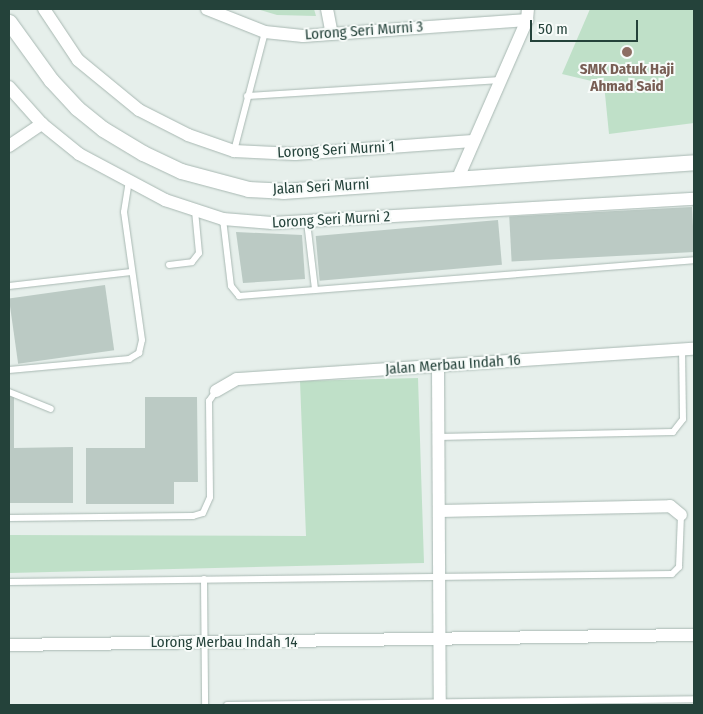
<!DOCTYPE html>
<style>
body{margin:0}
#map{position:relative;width:703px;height:714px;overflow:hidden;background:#e6efeb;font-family:"Fira Sans Condensed",sans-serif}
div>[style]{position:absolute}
.green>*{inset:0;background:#bfe0c8}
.building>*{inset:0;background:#bbcac4;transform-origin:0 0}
.roads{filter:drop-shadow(0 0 1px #a8b8b2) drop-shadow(0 0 1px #a8b8b2)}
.lane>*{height:6px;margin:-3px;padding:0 3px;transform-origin:3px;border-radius:3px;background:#fff}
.street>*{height:12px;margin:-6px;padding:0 6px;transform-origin:6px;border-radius:6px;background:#fff}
.secondary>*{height:15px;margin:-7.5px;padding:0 7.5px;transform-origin:7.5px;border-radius:7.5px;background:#fff}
.dots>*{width:14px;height:14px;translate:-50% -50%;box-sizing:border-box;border:2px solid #f7fbf9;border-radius:50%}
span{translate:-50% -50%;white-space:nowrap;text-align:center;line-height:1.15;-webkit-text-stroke:4px #f7fbf9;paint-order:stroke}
.street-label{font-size:15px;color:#24423a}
.education-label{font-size:15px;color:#785e54;font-weight:700}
.frame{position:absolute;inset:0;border:10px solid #24423a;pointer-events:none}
.scale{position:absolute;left:530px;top:20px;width:108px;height:22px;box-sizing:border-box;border:2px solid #24423a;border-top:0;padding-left:6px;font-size:15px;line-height:18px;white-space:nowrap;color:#24423a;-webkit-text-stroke:4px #f7fbf9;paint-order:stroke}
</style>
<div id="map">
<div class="green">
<i style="clip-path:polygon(257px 9px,314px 9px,316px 16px,277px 15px)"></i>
<i style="clip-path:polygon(590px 9px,694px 9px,694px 123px,609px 134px,604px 84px,562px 74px)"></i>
<i style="clip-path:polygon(418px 378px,424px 563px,9px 573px,9px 535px,306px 536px,300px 381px)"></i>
</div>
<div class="building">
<i style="left:692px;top:207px;width:45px;height:183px;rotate:87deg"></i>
<i style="left:498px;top:220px;width:45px;height:183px;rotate:85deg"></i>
<i style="clip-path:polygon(236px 232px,302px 235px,305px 279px,243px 283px)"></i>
<i style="left:105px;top:285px;width:66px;height:97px;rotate:82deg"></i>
<i style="clip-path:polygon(9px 396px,14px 396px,14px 448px,73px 447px,73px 503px,9px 503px)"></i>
<i style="clip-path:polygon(145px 397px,197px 397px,198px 482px,174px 482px,174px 504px,86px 504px,86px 448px,145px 448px)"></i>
</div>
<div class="roads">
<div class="lane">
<i style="left:247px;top:96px;width:255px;rotate:-3.6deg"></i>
<i style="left:234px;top:151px;width:123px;rotate:-75.4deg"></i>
<i style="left:223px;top:219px;width:67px;rotate:83.2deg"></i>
<i style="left:231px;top:286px;width:13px;rotate:51deg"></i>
<i style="left:239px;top:296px;width:456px;rotate:-4.5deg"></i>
<i style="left:307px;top:222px;width:67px;rotate:83.2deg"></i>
<i style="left:169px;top:265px;width:23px;rotate:-7deg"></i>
<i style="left:192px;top:262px;width:11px;rotate:-52deg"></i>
<i style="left:199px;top:253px;width:42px;rotate:-95.4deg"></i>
<i style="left:9px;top:286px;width:123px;rotate:-6.5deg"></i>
<i style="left:9px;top:370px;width:121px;rotate:-5.2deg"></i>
<i style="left:129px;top:359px;width:12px;rotate:-31deg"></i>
<i style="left:139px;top:353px;width:13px;rotate:-77deg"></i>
<i style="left:142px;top:340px;width:129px;rotate:-98deg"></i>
<i style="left:124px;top:212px;width:31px;rotate:-81deg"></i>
<i style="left:9px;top:392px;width:45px;rotate:22deg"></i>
<i style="left:438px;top:437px;width:235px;rotate:-1.2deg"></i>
<i style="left:673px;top:432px;width:16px;rotate:-52deg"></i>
<i style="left:683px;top:419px;width:69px;rotate:-90.8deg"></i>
<i style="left:9px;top:518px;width:184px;rotate:-0.6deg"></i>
<i style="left:193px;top:516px;width:10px;rotate:-17deg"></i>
<i style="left:203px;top:513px;width:17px;rotate:-66deg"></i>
<i style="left:210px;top:497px;width:96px;rotate:-90.6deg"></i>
<i style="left:209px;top:401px;width:12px;rotate:-55deg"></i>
<i style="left:204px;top:579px;width:126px;rotate:89.5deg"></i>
<i style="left:9px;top:582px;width:663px;rotate:-0.69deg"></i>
<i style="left:672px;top:574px;width:10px;rotate:-45deg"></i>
<i style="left:679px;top:567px;width:52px;rotate:-87.8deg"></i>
<i style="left:227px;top:705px;width:467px;rotate:-0.7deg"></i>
</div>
<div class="street">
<i style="left:44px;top:9px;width:61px;rotate:56.3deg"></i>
<i style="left:78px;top:60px;width:79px;rotate:39.3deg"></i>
<i style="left:139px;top:110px;width:55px;rotate:27deg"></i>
<i style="left:188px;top:135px;width:49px;rotate:19.2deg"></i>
<i style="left:234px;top:151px;width:61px;rotate:2.8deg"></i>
<i style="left:295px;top:154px;width:178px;rotate:-4.2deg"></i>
<i style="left:207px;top:9px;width:62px;rotate:21.6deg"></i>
<i style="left:265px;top:32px;width:38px;rotate:6deg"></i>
<i style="left:303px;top:36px;width:225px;rotate:-4.1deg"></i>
<i style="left:327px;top:9px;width:25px;rotate:79deg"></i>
<i style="left:9px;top:87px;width:50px;rotate:48.3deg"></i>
<i style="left:42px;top:124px;width:48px;rotate:39deg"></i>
<i style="left:79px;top:154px;width:98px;rotate:28.1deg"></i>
<i style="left:165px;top:200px;width:61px;rotate:18.1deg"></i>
<i style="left:223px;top:219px;width:49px;rotate:4.7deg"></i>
<i style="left:272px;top:223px;width:423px;rotate:-3.3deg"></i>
<i style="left:9px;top:146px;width:40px;rotate:-34deg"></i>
<i style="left:458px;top:178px;width:172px;rotate:-66.4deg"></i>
<i style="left:527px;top:20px;width:11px;rotate:-85deg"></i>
<i style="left:438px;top:367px;width:338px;rotate:89.7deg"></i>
<i style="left:216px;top:391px;width:24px;rotate:-30deg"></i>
<i style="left:237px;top:379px;width:458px;rotate:-3.8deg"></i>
<i style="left:439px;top:511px;width:231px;rotate:-1.2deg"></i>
<i style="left:670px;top:506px;width:14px;rotate:39deg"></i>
<i style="left:9px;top:645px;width:685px;rotate:-0.84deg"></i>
</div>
<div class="secondary">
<i style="left:9px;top:22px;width:72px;rotate:54.1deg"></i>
<i style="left:51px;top:80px;width:38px;rotate:47deg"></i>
<i style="left:77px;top:108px;width:33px;rotate:39deg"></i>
<i style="left:103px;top:129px;width:47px;rotate:31deg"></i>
<i style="left:143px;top:153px;width:42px;rotate:25.3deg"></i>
<i style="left:181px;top:171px;width:69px;rotate:15deg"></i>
<i style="left:248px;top:189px;width:35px;rotate:3deg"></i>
<i style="left:283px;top:191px;width:412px;rotate:-4deg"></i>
</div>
</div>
<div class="dots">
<i style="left:627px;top:52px;background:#8d6e63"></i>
</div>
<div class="street-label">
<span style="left:364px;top:31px;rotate:-4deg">Lorong Seri Murni 3</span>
<span style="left:336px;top:150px;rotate:-3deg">Lorong Seri Murni 1</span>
<span style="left:321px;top:187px;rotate:-3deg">Jalan Seri Murni</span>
<span style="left:331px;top:220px;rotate:-3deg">Lorong Seri Murni 2</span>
<span style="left:453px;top:365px;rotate:-4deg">Jalan Merbau Indah 16</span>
<span style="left:224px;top:643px">Lorong Merbau Indah 14</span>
</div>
<div class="education-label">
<span style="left:627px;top:78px">SMK Datuk Haji<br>Ahmad Said</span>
</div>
<div class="frame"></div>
<div class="scale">50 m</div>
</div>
